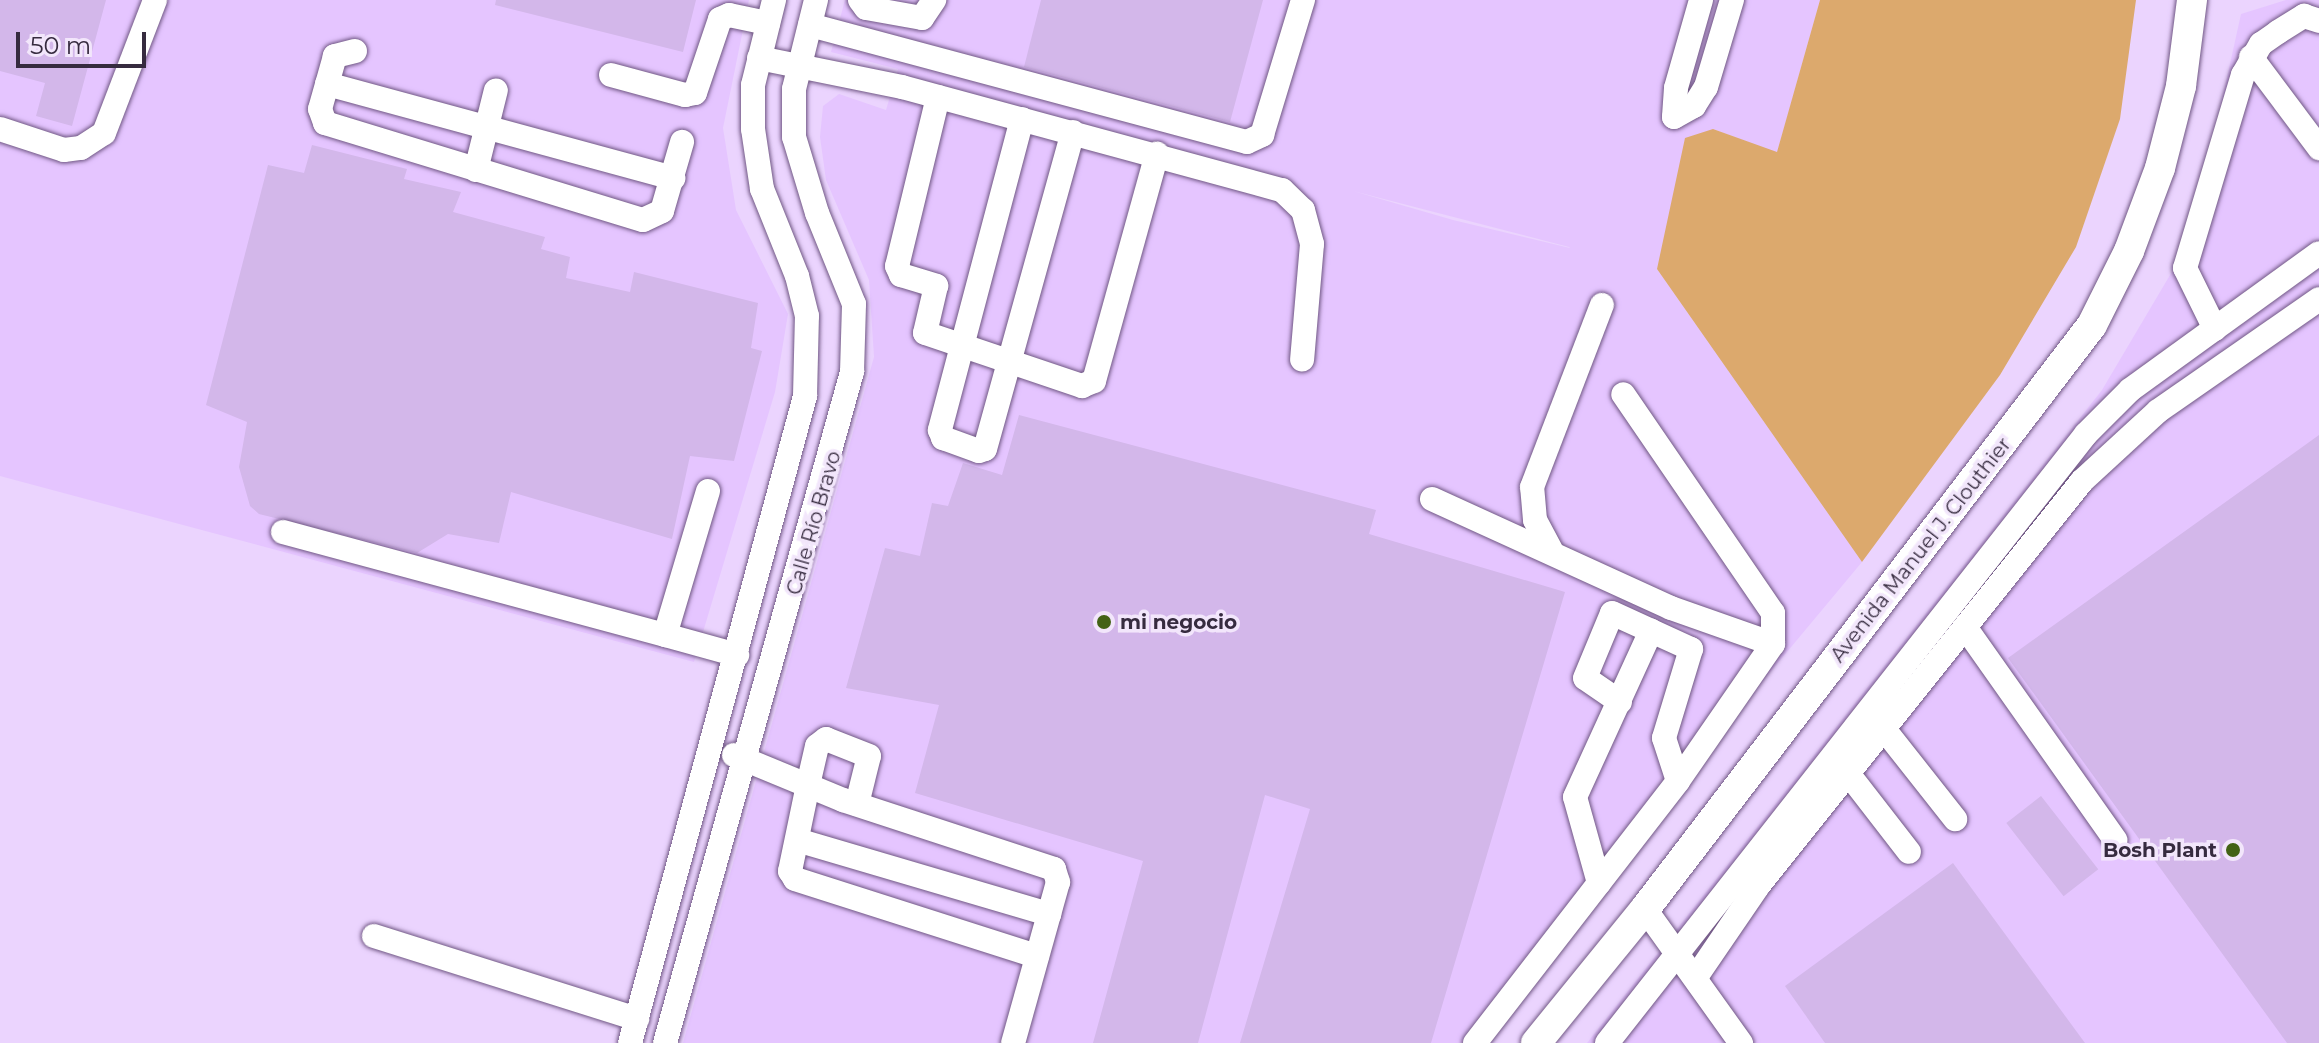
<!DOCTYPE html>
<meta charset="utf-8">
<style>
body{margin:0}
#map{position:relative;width:2319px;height:1043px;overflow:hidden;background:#ebd4fe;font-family:Montserrat,sans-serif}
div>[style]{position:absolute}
.built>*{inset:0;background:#e5c5ff}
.green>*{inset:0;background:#dca96d}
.building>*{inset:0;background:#d3b7ea;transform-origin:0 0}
.roads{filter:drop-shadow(0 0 2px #705784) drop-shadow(0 0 2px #705784)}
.minor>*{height:24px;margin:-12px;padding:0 12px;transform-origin:12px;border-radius:12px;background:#fff}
.major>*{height:30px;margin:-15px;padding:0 15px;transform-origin:15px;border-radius:15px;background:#fff}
.dots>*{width:22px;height:22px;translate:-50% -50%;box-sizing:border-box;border:4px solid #f2e6fb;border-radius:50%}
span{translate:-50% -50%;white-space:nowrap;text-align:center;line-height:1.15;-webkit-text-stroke:7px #f2e6fb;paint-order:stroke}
.street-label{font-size:20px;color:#362b3f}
.poi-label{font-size:20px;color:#362b3f;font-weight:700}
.left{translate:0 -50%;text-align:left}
.right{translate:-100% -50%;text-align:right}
.scale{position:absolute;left:16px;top:32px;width:130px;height:36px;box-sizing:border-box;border:4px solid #362b3f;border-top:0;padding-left:10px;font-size:24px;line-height:28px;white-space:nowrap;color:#362b3f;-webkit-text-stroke:6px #f2e6fb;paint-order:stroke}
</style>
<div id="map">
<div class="built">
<i style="clip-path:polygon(0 0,749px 0,723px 128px,736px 210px,788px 314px,775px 392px,694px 662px,0 476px)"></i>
<i style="clip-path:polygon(evenodd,845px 0,1820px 0,1777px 153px,1713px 129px,1657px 269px,1862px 562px,1461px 1043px,683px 1043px,874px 357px,869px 280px,826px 180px,820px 137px,823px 106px,839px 94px,886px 110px,898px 69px,831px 52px,845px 0,1353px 191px,1569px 247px,1570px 248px,1453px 220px,1353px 191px)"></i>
<i style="clip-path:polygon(2286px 0,2319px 0,2319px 1043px,1587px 1043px,2102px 390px,2173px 270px,2211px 150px,2241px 14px)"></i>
</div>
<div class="green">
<i style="clip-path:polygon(1820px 0,2136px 0,2120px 119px,2076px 247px,2000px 375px,1862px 562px,1657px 269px,1685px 138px,1713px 129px,1777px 152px)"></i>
</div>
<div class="building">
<i style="clip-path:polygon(0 0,106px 0,72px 126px,36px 116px,45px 83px,0 71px)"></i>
<i style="clip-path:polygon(496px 0,696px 0,683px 52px,495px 5px)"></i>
<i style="clip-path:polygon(1041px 0,1263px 0,1230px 122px,1024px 67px)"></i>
<i style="clip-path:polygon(312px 145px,407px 169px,404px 179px,461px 192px,453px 212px,545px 237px,541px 249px,570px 257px,566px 278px,630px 292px,634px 272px,758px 303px,751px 348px,762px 351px,734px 461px,690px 456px,672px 539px,511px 492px,499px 543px,448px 534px,417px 553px,259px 514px,250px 506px,239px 467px,247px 422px,206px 405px,268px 165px,304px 173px)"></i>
<i style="clip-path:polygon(1019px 415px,1376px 510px,1369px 534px,1565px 592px,1431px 1043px,1240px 1043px,1310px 809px,1265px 795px,1198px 1043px,1093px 1043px,1143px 861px,915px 793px,939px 705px,846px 688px,885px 548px,920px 556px,932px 503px,948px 506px,963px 463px,1002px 475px)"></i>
<i style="clip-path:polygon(2319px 435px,2319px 1043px,2287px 1043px,2008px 658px)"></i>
<i style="left:2041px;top:796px;width:93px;height:44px;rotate:52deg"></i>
<i style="clip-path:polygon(1953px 863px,2085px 1043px,1825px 1043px,1785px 986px)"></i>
</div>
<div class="roads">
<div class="minor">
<i style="left:860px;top:0;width:10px;rotate:53deg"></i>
<i style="left:866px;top:8px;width:57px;rotate:10.1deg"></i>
<i style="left:922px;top:18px;width:22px;rotate:-56deg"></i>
<i style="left:1701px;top:0;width:91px;rotate:105.9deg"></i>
<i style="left:1676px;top:88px;width:29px;rotate:94deg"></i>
<i style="left:1674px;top:117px;width:23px;rotate:-29deg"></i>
<i style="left:1694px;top:106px;width:22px;rotate:-58deg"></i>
<i style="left:1706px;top:87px;width:91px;rotate:-73.4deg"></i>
<i style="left:810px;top:25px;width:452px;rotate:15deg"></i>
<i style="left:1247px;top:142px;width:17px;rotate:-25deg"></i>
<i style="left:1262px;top:135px;width:141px;rotate:-73.1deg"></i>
<i style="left:355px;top:51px;width:21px;rotate:166deg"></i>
<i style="left:335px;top:56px;width:55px;rotate:105.8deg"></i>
<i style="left:320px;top:109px;width:15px;rotate:70deg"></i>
<i style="left:325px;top:123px;width:332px;rotate:17deg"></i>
<i style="left:643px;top:220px;width:21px;rotate:-25deg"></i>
<i style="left:662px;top:211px;width:72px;rotate:-73.8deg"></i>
<i style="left:2251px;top:57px;width:114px;rotate:53.2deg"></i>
<i style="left:759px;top:58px;width:146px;rotate:11.5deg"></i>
<i style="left:902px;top:87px;width:394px;rotate:15.2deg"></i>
<i style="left:1282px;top:190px;width:29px;rotate:44deg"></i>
<i style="left:1303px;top:210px;width:35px;rotate:75deg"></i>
<i style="left:1312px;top:244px;width:116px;rotate:94.9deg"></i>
<i style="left:611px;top:75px;width:77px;rotate:15.1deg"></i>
<i style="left:685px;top:95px;width:10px;rotate:-11deg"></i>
<i style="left:695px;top:93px;width:78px;rotate:-71.3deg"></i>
<i style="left:720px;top:19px;width:10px;rotate:-24deg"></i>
<i style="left:729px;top:15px;width:40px;rotate:12deg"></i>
<i style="left:327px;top:84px;width:359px;rotate:15.2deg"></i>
<i style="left:938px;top:97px;width:174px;rotate:103.6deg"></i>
<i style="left:897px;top:266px;width:10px;rotate:66deg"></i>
<i style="left:901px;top:275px;width:37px;rotate:17deg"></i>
<i style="left:936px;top:286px;width:48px;rotate:103.2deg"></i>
<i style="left:925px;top:333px;width:166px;rotate:18.7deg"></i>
<i style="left:1082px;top:386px;width:13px;rotate:-23deg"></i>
<i style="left:1094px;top:381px;width:236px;rotate:-74.5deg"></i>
<i style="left:1022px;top:119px;width:322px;rotate:104.8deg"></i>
<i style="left:940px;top:430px;width:9px;rotate:69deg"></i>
<i style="left:943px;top:438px;width:38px;rotate:20deg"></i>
<i style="left:979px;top:451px;width:6px;rotate:-18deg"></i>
<i style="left:985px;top:449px;width:329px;rotate:-74.5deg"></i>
<i style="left:0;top:129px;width:67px;rotate:18.2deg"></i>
<i style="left:64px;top:150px;width:17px;rotate:-7deg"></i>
<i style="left:81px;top:148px;width:27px;rotate:-33deg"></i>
<i style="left:104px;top:133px;width:142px;rotate:-69deg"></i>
<i style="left:476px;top:170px;width:82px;rotate:-76deg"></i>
<i style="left:2215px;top:329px;width:68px;rotate:-116.2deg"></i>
<i style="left:2185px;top:268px;width:202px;rotate:-73.3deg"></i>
<i style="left:2243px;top:75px;width:36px;rotate:-60deg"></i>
<i style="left:2261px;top:44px;width:21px;rotate:-35deg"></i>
<i style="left:2278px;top:32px;width:31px;rotate:-32deg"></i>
<i style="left:2304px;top:16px;width:16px;rotate:18deg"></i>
<i style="left:708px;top:491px;width:150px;rotate:106.6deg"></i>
<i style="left:665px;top:635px;width:75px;rotate:15.5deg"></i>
<i style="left:1432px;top:499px;width:263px;rotate:24.5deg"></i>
<i style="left:1671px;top:608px;width:108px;rotate:19.4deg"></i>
<i style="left:283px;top:532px;width:396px;rotate:15.1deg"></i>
<i style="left:1552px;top:552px;width:36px;rotate:-118deg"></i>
<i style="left:1535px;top:520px;width:33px;rotate:-95deg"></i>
<i style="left:1532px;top:487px;width:195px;rotate:-69deg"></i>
<i style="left:1965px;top:627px;width:261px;rotate:54.8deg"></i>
<i style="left:1620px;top:702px;width:42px;rotate:-145.6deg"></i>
<i style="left:1585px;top:678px;width:70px;rotate:-67.4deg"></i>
<i style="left:1612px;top:613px;width:87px;rotate:24.5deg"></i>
<i style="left:1691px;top:649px;width:93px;rotate:106.9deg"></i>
<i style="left:1664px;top:738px;width:45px;rotate:72deg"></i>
<i style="left:1884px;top:729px;width:115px;rotate:51.7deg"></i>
<i style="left:734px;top:755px;width:118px;rotate:22.4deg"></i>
<i style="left:843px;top:800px;width:222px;rotate:18.1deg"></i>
<i style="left:1054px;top:869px;width:14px;rotate:73deg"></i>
<i style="left:1058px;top:882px;width:167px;rotate:105.6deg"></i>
<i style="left:1847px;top:772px;width:101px;rotate:52.2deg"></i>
<i style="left:857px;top:804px;width:49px;rotate:-76deg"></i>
<i style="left:869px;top:756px;width:46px;rotate:-158.4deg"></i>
<i style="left:826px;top:739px;width:11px;rotate:142deg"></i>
<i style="left:817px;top:746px;width:40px;rotate:103deg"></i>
<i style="left:808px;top:785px;width:88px;rotate:101.8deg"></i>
<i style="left:790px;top:871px;width:9px;rotate:58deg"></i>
<i style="left:795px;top:879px;width:254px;rotate:17.7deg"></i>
<i style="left:797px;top:840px;width:263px;rotate:16.4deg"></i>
<i style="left:1599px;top:883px;width:89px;rotate:-105.6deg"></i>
<i style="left:1575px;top:797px;width:183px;rotate:-65.4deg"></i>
<i style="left:1645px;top:909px;width:165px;rotate:54.4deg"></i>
<i style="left:374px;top:936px;width:276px;rotate:17.5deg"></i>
<i style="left:1696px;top:977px;width:110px;rotate:-55.7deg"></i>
<i style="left:1758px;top:886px;width:519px;rotate:-51.34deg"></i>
<i style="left:2082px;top:481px;width:103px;rotate:-42.6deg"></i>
<i style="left:2158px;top:411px;width:196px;rotate:-34.8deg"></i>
<i style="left:630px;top:1043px;width:670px;rotate:-74.86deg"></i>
<i style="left:805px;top:396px;width:80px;rotate:-88.6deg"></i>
<i style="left:807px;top:316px;width:41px;rotate:-104deg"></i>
<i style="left:797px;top:276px;width:94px;rotate:-111.9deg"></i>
<i style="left:762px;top:189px;width:61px;rotate:-98.5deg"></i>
<i style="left:753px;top:129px;width:44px;rotate:-90deg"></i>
<i style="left:753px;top:85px;width:88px;rotate:-76.1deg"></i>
<i style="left:665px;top:1043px;width:697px;rotate:-74.43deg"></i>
<i style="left:852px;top:372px;width:68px;rotate:-88.3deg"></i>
<i style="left:854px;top:304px;width:98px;rotate:-112.1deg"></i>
<i style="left:817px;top:213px;width:79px;rotate:-106.8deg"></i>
<i style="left:794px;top:137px;width:48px;rotate:-90deg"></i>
<i style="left:794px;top:89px;width:92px;rotate:-76.1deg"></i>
<i style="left:1475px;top:1043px;width:331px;rotate:-52.2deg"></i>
<i style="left:1678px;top:781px;width:167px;rotate:-55.3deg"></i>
<i style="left:1773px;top:644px;width:31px;rotate:-90deg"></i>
<i style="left:1773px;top:613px;width:265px;rotate:-124.4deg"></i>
<i style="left:1607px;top:1043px;width:775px;rotate:-51.81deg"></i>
<i style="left:2086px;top:434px;width:62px;rotate:-45deg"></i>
<i style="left:2130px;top:390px;width:233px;rotate:-35.9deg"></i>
</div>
<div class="major">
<i style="left:1536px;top:1043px;width:173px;rotate:-50.9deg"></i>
<i style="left:1645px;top:909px;width:735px;rotate:-52.57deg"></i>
<i style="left:2092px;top:325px;width:83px;rotate:-63.4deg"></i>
<i style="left:2129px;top:251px;width:89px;rotate:-69.5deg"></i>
<i style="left:2160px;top:168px;width:85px;rotate:-75.6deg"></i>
<i style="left:2181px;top:86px;width:87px;rotate:-82.7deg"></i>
</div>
</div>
<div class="dots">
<i style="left:1104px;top:622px;background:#436216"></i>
<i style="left:2233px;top:850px;background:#436216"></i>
</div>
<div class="street-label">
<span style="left:814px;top:523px;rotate:-74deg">Calle Río Bravo</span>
<span style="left:1921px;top:550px;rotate:-52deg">Avenida Manuel J. Clouthier</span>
</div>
<div class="poi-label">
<span class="left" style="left:1120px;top:622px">mi negocio</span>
<span class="right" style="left:2217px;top:850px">Bosh Plant</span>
</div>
<div class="scale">50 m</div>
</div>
